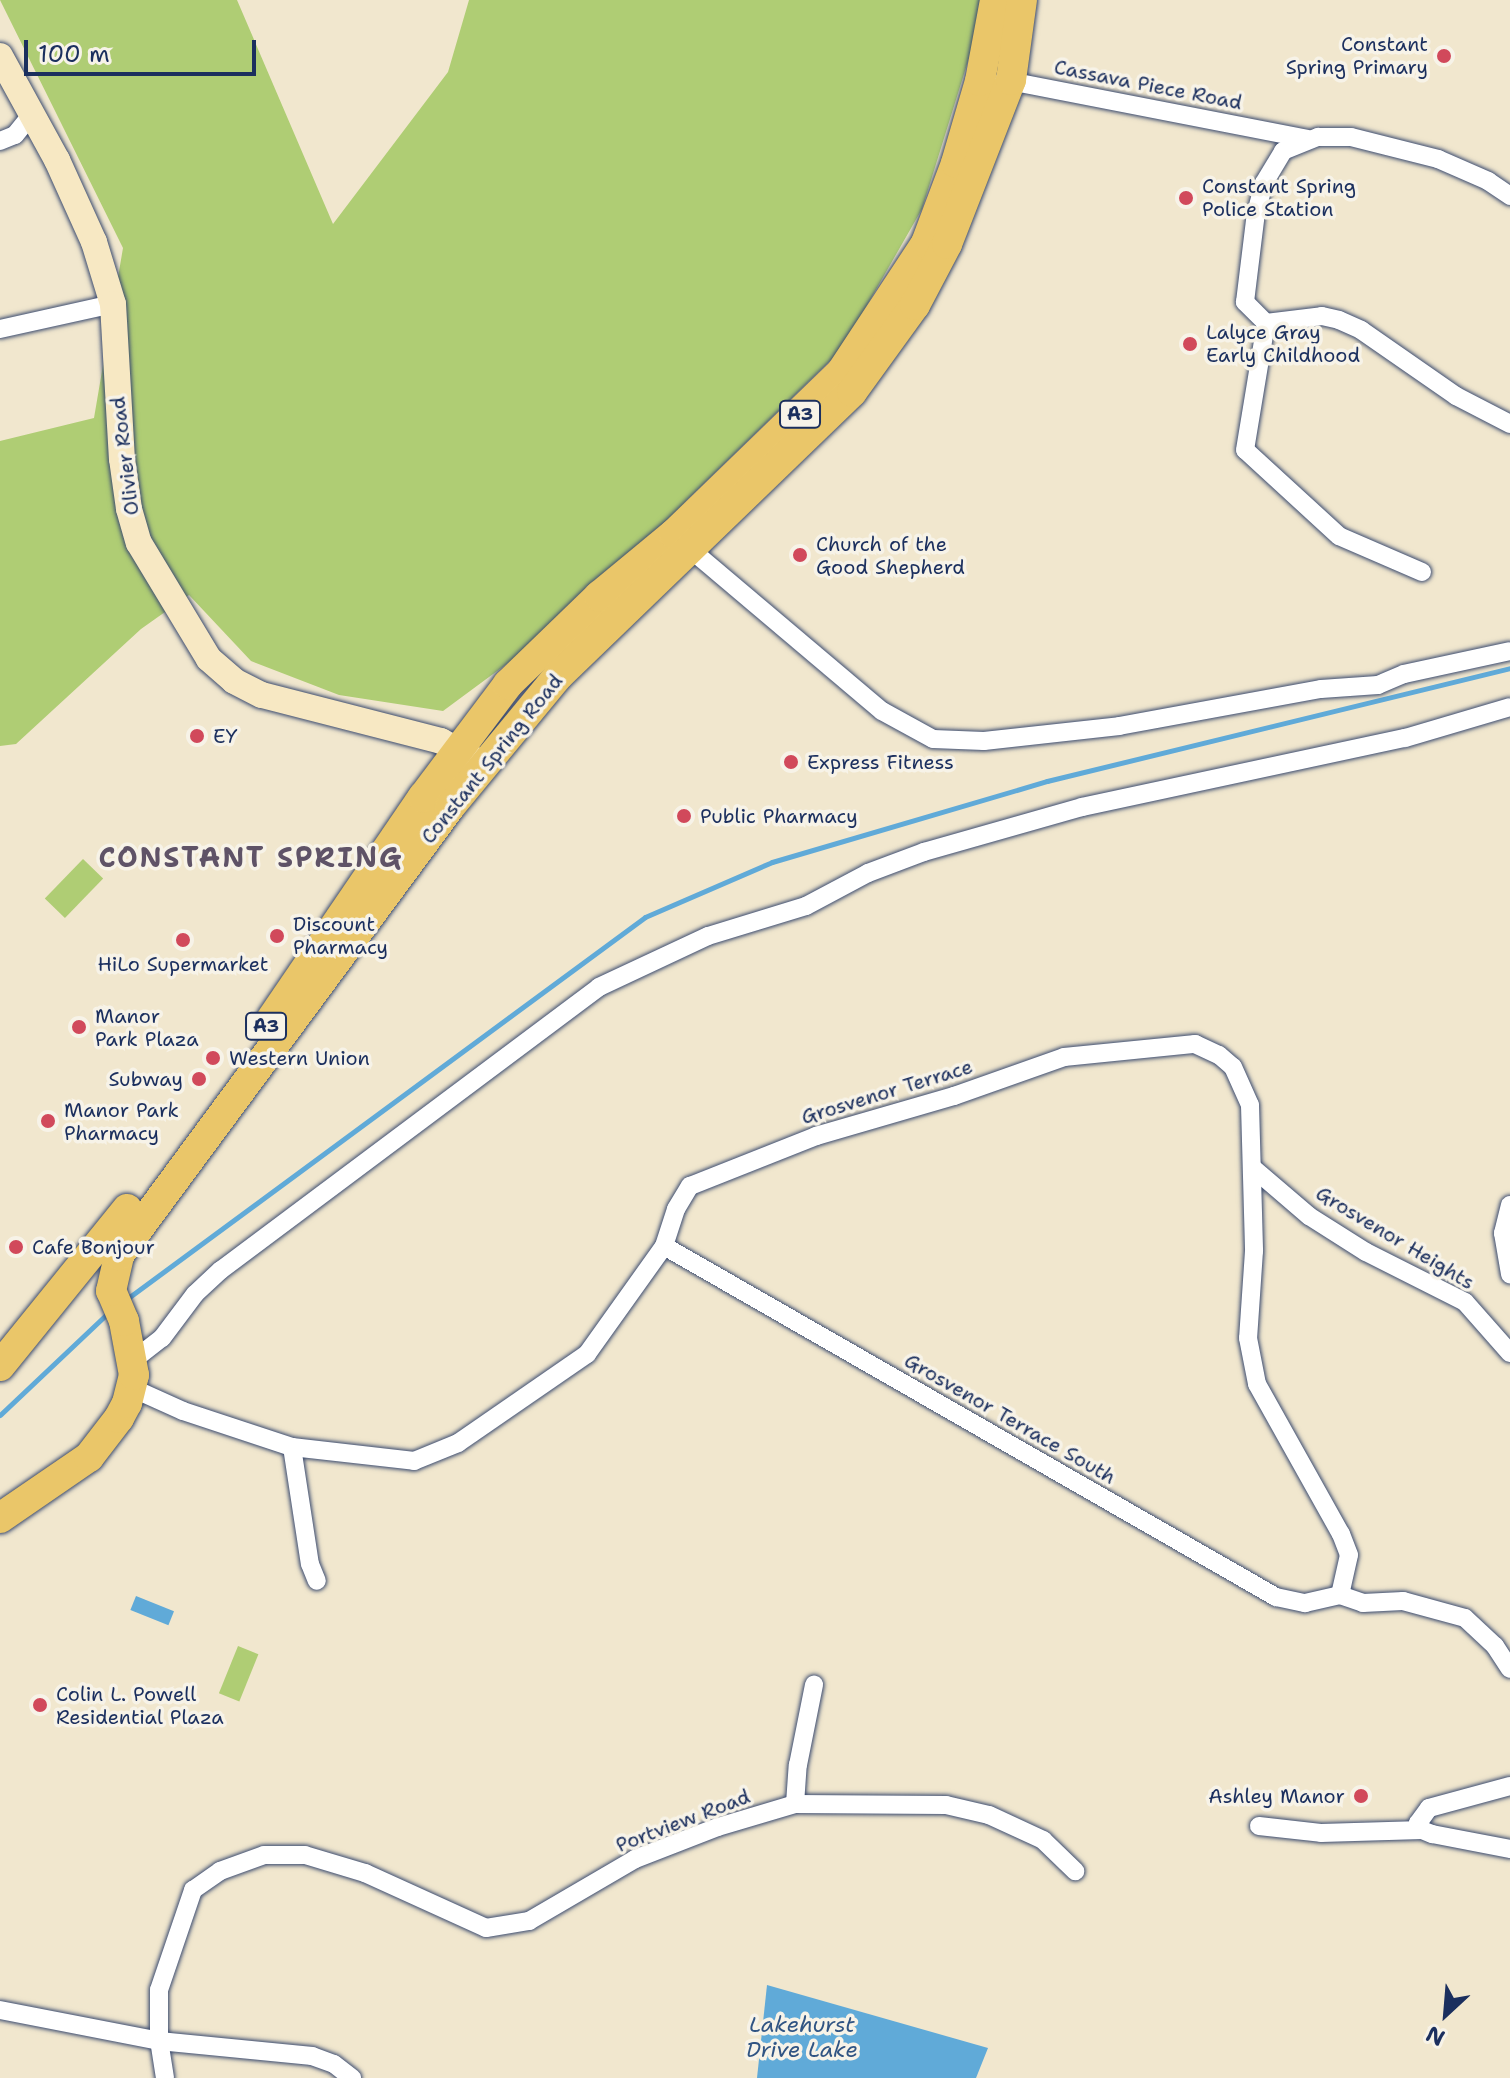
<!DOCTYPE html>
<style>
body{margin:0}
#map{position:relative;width:1510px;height:2078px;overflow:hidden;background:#f1e7ce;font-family:"Shantell Sans",sans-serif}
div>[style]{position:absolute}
.green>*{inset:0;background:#afcd74;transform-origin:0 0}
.water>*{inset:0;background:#60aad8;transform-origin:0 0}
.stream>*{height:5px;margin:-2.5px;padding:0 2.5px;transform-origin:2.5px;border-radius:2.5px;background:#60aad8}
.roads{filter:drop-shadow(0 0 2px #3b4b6f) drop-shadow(0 0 2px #3b4b6f)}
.street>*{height:18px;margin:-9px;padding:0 9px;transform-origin:9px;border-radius:9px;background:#fff}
.secondary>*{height:26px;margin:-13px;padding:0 13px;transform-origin:13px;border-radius:13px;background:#f7e8c3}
.primary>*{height:30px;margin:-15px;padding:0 15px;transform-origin:15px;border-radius:15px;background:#eac669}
.dots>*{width:22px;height:22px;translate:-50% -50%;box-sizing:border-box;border:4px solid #f7f3e8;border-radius:50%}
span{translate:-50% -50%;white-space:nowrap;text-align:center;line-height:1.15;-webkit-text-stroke:7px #f7f3e8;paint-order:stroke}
.shield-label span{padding:2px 6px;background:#f7f3e8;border:2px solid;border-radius:6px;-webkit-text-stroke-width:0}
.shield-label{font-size:18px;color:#1b2f5e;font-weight:700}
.poi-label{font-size:20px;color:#1b2f5e}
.right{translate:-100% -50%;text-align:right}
.left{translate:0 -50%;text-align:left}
.street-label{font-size:20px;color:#1b2f5e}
.water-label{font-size:22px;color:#305483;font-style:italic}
.district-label{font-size:28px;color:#5f5367;font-weight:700;letter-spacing:2px}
.north{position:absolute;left:1406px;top:1974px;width:80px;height:80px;-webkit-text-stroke:6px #f7f3e8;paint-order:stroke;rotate:206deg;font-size:22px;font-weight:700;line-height:32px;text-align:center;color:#1b2f5e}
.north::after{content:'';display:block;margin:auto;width:28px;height:36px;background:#1b2f5e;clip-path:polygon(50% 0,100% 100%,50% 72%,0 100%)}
.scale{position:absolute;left:24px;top:40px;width:232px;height:36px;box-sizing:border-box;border:4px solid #1b2f5e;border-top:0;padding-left:10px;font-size:24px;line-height:28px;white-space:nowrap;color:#1b2f5e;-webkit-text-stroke:6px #f7f3e8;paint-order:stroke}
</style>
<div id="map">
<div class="green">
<i style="clip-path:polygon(0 0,237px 0,333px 224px,448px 72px,469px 0,987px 0,922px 209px,842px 349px,688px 499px,599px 596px,443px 711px,339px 695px,251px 661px,189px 595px,141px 629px,16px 744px,0 746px,0 441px,94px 418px,123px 248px)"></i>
<i style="left:83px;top:859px;width:28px;height:55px;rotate:44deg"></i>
<i style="left:238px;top:1646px;width:22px;height:51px;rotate:22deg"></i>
</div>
<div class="water">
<i style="left:136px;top:1596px;width:41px;height:15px;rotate:22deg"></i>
<i style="clip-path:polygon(767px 1985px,988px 2048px,976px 2078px,757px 2078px)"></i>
</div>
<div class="stream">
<i style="left:124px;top:1301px;width:647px;rotate:-36.39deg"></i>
<i style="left:645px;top:917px;width:138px;rotate:-23.4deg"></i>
<i style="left:772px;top:862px;width:287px;rotate:-16.4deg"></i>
<i style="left:1047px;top:781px;width:477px;rotate:-13.7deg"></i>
<i style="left:0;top:1415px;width:151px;rotate:-43.4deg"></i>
</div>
<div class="roads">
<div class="street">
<i style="left:1004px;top:80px;width:309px;rotate:11deg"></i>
<i style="left:0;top:141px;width:16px;rotate:-22deg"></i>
<i style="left:15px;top:135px;width:27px;rotate:-51deg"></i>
<i style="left:1266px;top:323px;width:56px;rotate:-7.1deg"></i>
<i style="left:1322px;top:316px;width:17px;rotate:13deg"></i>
<i style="left:1339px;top:320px;width:24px;rotate:24deg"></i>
<i style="left:1361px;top:330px;width:116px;rotate:34.8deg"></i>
<i style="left:1456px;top:396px;width:61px;rotate:27.4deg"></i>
<i style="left:0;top:329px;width:116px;rotate:-12.5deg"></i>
<i style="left:683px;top:543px;width:260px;rotate:40.2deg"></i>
<i style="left:882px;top:711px;width:58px;rotate:28.8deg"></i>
<i style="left:933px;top:739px;width:51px;rotate:2.2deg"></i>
<i style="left:984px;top:741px;width:136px;rotate:-6.3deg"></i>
<i style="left:1119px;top:726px;width:205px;rotate:-10.4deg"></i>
<i style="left:1321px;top:689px;width:57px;rotate:-4deg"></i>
<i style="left:1378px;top:685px;width:28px;rotate:-23deg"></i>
<i style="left:1404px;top:674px;width:108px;rotate:-12.2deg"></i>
<i style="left:1422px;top:572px;width:90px;rotate:-156.6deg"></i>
<i style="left:1339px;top:536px;width:127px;rotate:-137.5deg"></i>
<i style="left:1245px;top:450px;width:129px;rotate:-80.6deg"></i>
<i style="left:1266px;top:323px;width:30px;rotate:-135deg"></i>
<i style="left:1245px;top:302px;width:90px;rotate:-83deg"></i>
<i style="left:1256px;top:213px;width:31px;rotate:-75deg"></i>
<i style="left:1264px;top:183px;width:37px;rotate:-59deg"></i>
<i style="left:1283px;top:151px;width:38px;rotate:-22deg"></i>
<i style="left:1318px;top:137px;width:33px"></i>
<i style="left:1351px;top:137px;width:90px;rotate:14.2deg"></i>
<i style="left:1438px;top:159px;width:55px;rotate:23.7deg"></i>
<i style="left:1488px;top:181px;width:27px;rotate:34deg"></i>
<i style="left:1253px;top:1168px;width:74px;rotate:40.6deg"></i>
<i style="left:1309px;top:1216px;width:67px;rotate:32.3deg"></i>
<i style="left:1366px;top:1252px;width:111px;rotate:26.8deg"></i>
<i style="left:1465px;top:1302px;width:68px;rotate:48.6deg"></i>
<i style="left:1510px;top:1205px;width:29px;rotate:104deg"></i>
<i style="left:1503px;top:1233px;width:42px;rotate:80.3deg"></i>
<i style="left:664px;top:1246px;width:706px;rotate:29.84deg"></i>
<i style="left:1276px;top:1597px;width:30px;rotate:12deg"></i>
<i style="left:1305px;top:1603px;width:36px;rotate:-13deg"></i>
<i style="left:131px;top:1362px;width:39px;rotate:-38deg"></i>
<i style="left:162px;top:1338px;width:55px;rotate:-53.1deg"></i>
<i style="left:195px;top:1294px;width:35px;rotate:-43deg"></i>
<i style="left:221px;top:1270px;width:472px;rotate:-36.8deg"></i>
<i style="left:599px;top:987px;width:120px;rotate:-25.1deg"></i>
<i style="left:708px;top:936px;width:102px;rotate:-17deg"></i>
<i style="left:806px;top:906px;width:70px;rotate:-28deg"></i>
<i style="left:868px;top:873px;width:60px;rotate:-20.6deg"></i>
<i style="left:924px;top:852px;width:164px;rotate:-15.9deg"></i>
<i style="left:1082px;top:807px;width:330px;rotate:-12.1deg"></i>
<i style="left:1405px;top:738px;width:109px;rotate:-16.4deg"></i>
<i style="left:132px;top:1388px;width:56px;rotate:24.3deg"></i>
<i style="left:183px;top:1411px;width:115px;rotate:18.3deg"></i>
<i style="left:292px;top:1447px;width:123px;rotate:6.5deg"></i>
<i style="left:414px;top:1461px;width:48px;rotate:-22.2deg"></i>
<i style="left:458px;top:1443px;width:157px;rotate:-34.6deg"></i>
<i style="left:587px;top:1354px;width:133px;rotate:-54.5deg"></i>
<i style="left:664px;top:1246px;width:39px;rotate:-72deg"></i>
<i style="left:676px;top:1209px;width:27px;rotate:-59deg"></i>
<i style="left:690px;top:1186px;width:136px;rotate:-21.6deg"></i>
<i style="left:816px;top:1136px;width:144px;rotate:-16.2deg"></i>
<i style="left:954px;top:1096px;width:117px;rotate:-19.5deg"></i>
<i style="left:1064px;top:1057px;width:132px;rotate:-5.7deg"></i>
<i style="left:1195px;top:1044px;width:26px;rotate:25deg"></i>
<i style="left:1219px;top:1055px;width:18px;rotate:41deg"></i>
<i style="left:1233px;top:1067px;width:42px;rotate:65.9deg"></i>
<i style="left:1250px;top:1105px;width:146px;rotate:88.4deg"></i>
<i style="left:1254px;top:1251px;width:87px;rotate:93.9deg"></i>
<i style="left:1248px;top:1338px;width:47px;rotate:78.9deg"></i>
<i style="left:1257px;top:1384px;width:172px;rotate:60.8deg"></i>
<i style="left:1341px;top:1534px;width:22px;rotate:69deg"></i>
<i style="left:1349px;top:1555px;width:41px;rotate:102.7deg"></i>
<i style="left:292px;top:1447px;width:118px;rotate:81.3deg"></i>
<i style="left:310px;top:1564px;width:18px;rotate:68deg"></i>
<i style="left:1340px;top:1595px;width:24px;rotate:19deg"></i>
<i style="left:1363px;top:1603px;width:40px;rotate:-2.9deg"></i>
<i style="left:1403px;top:1601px;width:64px;rotate:15.3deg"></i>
<i style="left:1465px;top:1618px;width:41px;rotate:43deg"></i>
<i style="left:1495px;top:1646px;width:27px;rotate:57deg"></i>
<i style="left:1510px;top:1786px;width:84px;rotate:164.8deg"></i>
<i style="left:1429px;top:1808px;width:19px;rotate:126deg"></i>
<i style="left:1418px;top:1823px;width:8px;rotate:60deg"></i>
<i style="left:1422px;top:1830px;width:11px;rotate:22deg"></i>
<i style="left:1432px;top:1834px;width:79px;rotate:10.9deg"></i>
<i style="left:795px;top:1804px;width:39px;rotate:-86deg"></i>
<i style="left:798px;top:1765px;width:82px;rotate:-78.7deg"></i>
<i style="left:1259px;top:1826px;width:62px;rotate:6.4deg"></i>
<i style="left:1321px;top:1833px;width:101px;rotate:-1.7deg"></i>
<i style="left:0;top:2010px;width:162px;rotate:11deg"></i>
<i style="left:159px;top:2041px;width:154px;rotate:5.6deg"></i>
<i style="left:312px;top:2056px;width:23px;rotate:20deg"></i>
<i style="left:334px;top:2064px;width:23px;rotate:38deg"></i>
<i style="left:165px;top:2078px;width:37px;rotate:-99deg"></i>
<i style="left:159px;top:2041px;width:51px;rotate:-90deg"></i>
<i style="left:159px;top:1990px;width:106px;rotate:-71.2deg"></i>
<i style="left:193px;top:1890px;width:33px;rotate:-35deg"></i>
<i style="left:220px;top:1871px;width:47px;rotate:-20deg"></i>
<i style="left:264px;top:1855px;width:41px"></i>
<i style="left:305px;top:1855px;width:63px;rotate:16.7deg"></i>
<i style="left:365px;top:1873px;width:133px;rotate:24.4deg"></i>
<i style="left:486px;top:1928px;width:44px;rotate:-9.2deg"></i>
<i style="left:529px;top:1921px;width:123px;rotate:-30.3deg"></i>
<i style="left:635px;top:1859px;width:89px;rotate:-21.1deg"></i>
<i style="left:718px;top:1827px;width:80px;rotate:-16.6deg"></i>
<i style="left:795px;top:1804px;width:151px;rotate:0.4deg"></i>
<i style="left:946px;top:1805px;width:44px;rotate:13.1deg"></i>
<i style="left:989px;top:1815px;width:60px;rotate:24.8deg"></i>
<i style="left:1043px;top:1840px;width:45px;rotate:44.1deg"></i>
</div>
<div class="secondary">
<i style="left:0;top:56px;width:119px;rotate:61.3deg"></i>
<i style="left:57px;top:160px;width:90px;rotate:65.7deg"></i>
<i style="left:94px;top:242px;width:65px;rotate:73deg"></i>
<i style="left:113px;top:304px;width:155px;rotate:86.7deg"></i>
<i style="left:122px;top:459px;width:50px;rotate:82deg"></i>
<i style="left:129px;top:509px;width:35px;rotate:74deg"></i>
<i style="left:139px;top:543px;width:135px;rotate:58.9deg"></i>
<i style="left:209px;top:659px;width:33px;rotate:41deg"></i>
<i style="left:234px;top:681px;width:31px;rotate:27deg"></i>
<i style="left:262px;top:695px;width:185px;rotate:14.4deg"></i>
<i style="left:441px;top:741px;width:37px;rotate:29deg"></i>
</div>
<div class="primary">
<i style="left:272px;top:1018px;width:268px;rotate:-55.7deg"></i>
<i style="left:423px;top:797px;width:141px;rotate:-53deg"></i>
<i style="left:508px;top:684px;width:127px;rotate:-44deg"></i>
<i style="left:599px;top:596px;width:97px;rotate:-39.6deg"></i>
<i style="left:674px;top:534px;width:234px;rotate:-44.1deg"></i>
<i style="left:842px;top:371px;width:153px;rotate:-56.7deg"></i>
<i style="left:926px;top:243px;width:85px;rotate:-69.4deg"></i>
<i style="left:956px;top:163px;width:85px;rotate:-73.7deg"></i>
<i style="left:980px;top:81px;width:82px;rotate:-79.5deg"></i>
<i style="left:0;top:1366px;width:202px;rotate:-51deg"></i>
<i style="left:0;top:1518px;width:108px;rotate:-34.4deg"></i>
<i style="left:89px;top:1457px;width:49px;rotate:-52.4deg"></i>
<i style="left:119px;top:1418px;width:17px;rotate:-62deg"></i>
<i style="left:127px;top:1403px;width:29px;rotate:-76deg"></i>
<i style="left:134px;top:1375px;width:55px;rotate:-100.5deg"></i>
<i style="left:124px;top:1321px;width:33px;rotate:-113deg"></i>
<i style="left:111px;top:1291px;width:37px;rotate:-77deg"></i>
<i style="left:119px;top:1255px;width:557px;rotate:-53.54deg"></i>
<i style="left:450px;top:807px;width:171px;rotate:-50.5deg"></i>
<i style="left:559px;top:675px;width:407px;rotate:-44deg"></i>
<i style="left:852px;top:392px;width:107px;rotate:-54.1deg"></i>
<i style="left:915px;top:305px;width:69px;rotate:-62.3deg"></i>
<i style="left:947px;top:244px;width:176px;rotate:-68.7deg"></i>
<i style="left:1011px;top:80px;width:81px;rotate:-82.2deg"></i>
</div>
</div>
<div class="dots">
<i style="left:1444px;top:56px;background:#d1495b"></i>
<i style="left:1186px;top:198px;background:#d1495b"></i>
<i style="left:1190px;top:344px;background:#d1495b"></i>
<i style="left:800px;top:555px;background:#d1495b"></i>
<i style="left:197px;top:736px;background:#d1495b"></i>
<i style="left:791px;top:762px;background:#d1495b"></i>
<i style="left:684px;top:816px;background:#d1495b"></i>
<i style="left:277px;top:936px;background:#d1495b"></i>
<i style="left:183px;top:940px;background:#d1495b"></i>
<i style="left:79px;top:1027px;background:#d1495b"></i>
<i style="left:213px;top:1058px;background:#d1495b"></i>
<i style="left:199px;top:1079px;background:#d1495b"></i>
<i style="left:48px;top:1121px;background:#d1495b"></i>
<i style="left:16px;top:1247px;background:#d1495b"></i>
<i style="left:40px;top:1705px;background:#d1495b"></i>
<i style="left:1361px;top:1796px;background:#d1495b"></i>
</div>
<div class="shield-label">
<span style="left:800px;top:414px">A3</span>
<span style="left:266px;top:1026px">A3</span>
</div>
<div class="poi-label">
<span class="right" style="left:1428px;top:56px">Constant<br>Spring Primary</span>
<span class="left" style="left:1202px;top:198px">Constant Spring<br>Police Station</span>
<span class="left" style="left:1206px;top:344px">Lalyce Gray<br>Early Childhood</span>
<span class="left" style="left:816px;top:556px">Church of the<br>Good Shepherd</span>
<span class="left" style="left:213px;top:736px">EY</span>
<span class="left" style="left:807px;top:762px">Express Fitness</span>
<span class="left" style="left:700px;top:816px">Public Pharmacy</span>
<span class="left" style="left:293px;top:936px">Discount<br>Pharmacy</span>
<span style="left:183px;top:964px">HiLo Supermarket</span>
<span class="left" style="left:95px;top:1028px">Manor<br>Park Plaza</span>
<span class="left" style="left:229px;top:1058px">Western Union</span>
<span class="right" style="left:183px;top:1079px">Subway</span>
<span class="left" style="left:64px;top:1122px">Manor Park<br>Pharmacy</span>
<span class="left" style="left:32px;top:1247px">Cafe Bonjour</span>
<span class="left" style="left:56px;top:1706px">Colin L. Powell<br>Residential Plaza</span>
<span class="right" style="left:1345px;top:1796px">Ashley Manor</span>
</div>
<div class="street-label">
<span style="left:1148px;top:85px;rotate:11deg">Cassava Piece Road</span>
<span style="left:125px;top:456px;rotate:-97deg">Olivier Road</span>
<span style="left:492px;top:759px;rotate:-51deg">Constant Spring Road</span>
<span style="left:887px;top:1092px;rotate:-17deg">Grosvenor Terrace</span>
<span style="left:1395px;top:1238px;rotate:31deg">Grosvenor Heights</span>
<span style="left:1010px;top:1419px;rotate:30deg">Grosvenor Terrace South</span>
<span style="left:683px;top:1821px;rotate:-21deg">Portview Road</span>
</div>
<div class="water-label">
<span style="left:802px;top:2037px">Lakehurst<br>Drive Lake</span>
</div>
<div class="district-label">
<span style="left:251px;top:857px">CONSTANT SPRING</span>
</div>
<div class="north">N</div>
<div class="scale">100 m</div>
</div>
